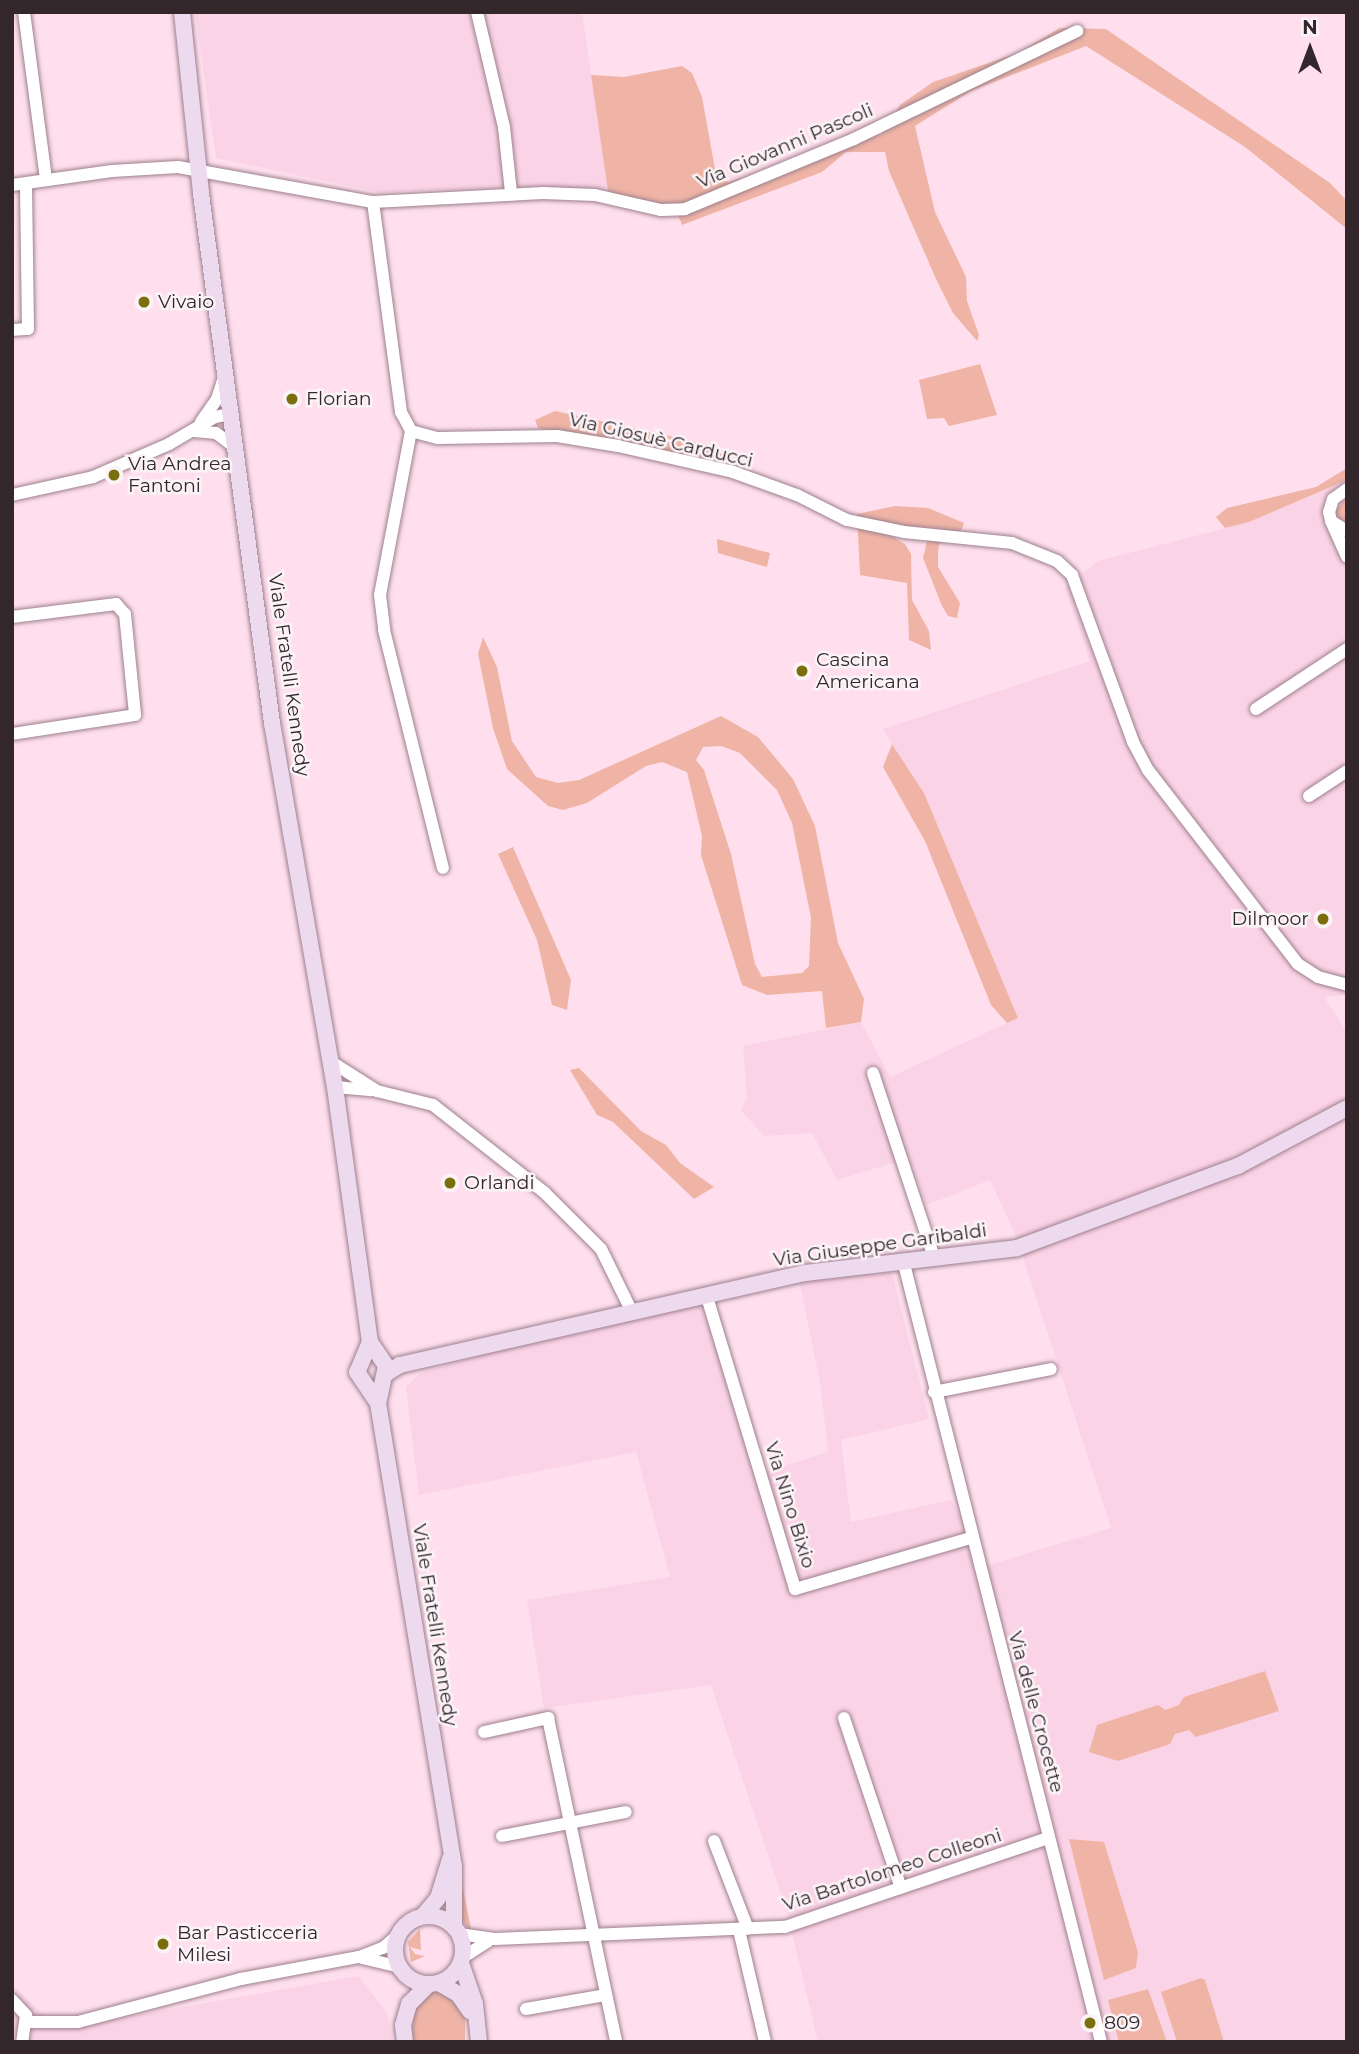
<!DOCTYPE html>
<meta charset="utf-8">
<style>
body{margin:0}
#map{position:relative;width:1359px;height:2054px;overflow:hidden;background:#ffdfed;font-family:Montserrat,sans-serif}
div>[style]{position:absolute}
.built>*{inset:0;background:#fbd3e6}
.green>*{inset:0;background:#efb4a6}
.roads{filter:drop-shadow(0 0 2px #9d808e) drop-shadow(0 0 2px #9d808e)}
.street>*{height:12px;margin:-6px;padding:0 6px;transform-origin:6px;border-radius:6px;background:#fff}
.secondary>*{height:16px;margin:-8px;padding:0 8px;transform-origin:8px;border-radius:8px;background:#eedaef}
.secondary>.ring{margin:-8px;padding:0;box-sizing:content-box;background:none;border:16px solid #eedaef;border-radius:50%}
.dots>*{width:19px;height:19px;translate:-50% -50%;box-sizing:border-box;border:4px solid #fbf4f7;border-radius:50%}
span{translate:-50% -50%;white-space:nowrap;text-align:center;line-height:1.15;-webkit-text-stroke:5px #fbf4f7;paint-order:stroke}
.street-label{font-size:19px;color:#33272c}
.poi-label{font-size:19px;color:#33272c}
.left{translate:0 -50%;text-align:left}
.right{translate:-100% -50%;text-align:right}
.frame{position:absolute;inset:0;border:14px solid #33272c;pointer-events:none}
.north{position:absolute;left:1275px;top:14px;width:70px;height:70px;-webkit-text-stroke:5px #fbf4f7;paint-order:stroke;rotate:0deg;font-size:19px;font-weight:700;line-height:28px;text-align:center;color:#33272c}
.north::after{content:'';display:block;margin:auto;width:24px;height:32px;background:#33272c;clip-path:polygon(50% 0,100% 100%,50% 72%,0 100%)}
</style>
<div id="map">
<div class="built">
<i style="clip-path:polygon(195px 12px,582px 12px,608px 191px,522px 187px,378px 192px,216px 158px)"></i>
<i style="clip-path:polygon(1347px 480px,1347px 995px,1324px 997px,1347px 1033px,1347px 2041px,818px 2042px,787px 1912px,711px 1685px,544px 1708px,527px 1600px,670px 1577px,636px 1452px,419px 1495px,406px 1387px,420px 1373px,491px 1352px,715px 1301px,766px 1472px,828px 1452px,820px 1382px,799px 1279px,892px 1273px,929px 1419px,841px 1440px,851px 1522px,951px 1500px,989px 1565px,1111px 1528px,1016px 1236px,990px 1180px,927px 1205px,909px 1158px,837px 1180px,812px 1133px,764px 1136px,741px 1110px,747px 1098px,743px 1046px,861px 1022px,890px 1077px,1018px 1018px,924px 793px,883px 729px,1090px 661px,1065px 587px,1098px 561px,1249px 522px)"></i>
<i style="clip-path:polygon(358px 1976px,387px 2013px,393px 2042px,12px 2042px,12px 1985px,59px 2029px)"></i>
</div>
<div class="green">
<i style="clip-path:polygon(1060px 28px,1106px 29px,1330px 183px,1347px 201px,1347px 229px,1245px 147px,1086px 46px,971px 91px,915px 126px,935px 212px,966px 277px,967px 301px,979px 335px,977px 341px,953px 313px,936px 279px,889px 171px,885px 152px,846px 152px,822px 172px,682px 225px,674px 205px,640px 202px,608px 191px,591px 75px,624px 77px,682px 66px,692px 73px,702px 97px,717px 180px,729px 182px,882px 134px,900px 105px,933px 82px,1018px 53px)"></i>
<i style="clip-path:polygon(980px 364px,997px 415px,949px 426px,944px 418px,927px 419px,919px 380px)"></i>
<i style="clip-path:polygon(555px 411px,706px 444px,717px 448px,726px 462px,538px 428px,535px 420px)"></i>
<i style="clip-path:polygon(1347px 468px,1347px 480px,1249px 522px,1225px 528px,1216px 517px,1227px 508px,1316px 487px)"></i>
<i style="clip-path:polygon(1347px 497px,1347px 526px,1337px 518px,1336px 510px)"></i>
<i style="clip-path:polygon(895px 506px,928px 508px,964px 523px,960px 534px,951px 533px,939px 545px,938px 554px,938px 567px,960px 603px,957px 618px,948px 616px,942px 606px,923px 558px,930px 529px,888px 525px,888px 534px,905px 544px,911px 554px,912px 600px,929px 631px,931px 650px,909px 640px,907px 583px,860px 575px,857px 514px)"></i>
<i style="clip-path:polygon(717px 539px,770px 553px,767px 567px,718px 553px)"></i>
<i style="clip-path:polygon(evenodd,483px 637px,497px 667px,512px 741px,536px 777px,558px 783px,579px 780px,721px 716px,758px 737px,793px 779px,815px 826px,838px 943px,864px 999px,861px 1022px,826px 1028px,822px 991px,767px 995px,742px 985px,701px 855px,702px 836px,687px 772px,662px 762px,646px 766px,587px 803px,563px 810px,548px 806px,507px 769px,493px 728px,478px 654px,483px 637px,721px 746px,740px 753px,777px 790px,792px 823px,811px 918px,809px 966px,802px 973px,762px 977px,755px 964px,731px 854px,704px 770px,696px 760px,703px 747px,721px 746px)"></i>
<i style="clip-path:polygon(892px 744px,924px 793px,1018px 1018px,1007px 1023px,991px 1005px,925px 841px,883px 767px)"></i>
<i style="clip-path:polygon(513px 847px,571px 980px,567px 1010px,552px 1005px,537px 940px,498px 854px)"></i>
<i style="clip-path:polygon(579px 1068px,641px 1131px,666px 1145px,680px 1163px,714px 1187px,694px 1199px,613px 1122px,597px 1115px,570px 1070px)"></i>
<i style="clip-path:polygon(1265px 1671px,1279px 1711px,1196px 1737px,1189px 1730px,1175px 1734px,1170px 1744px,1118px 1761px,1089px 1752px,1097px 1725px,1158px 1705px,1165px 1710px,1179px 1705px,1184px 1697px)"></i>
<i style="clip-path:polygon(1069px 1839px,1104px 1842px,1138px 1952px,1136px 1968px,1104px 1980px)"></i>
<i style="clip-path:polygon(460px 1873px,472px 1934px,460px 1917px)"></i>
<i style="clip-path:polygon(420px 1929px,421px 1950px,410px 1947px,415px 1954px,425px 1956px,411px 1962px,408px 1942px)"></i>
<i style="clip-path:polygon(1201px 1978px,1205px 1980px,1224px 2042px,1177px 2042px,1161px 1992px)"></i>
<i style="clip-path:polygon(1148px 1989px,1167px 2042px,1119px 2042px,1108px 2000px)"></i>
<i style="clip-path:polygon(433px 1990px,442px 1990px,465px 2008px,465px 2042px,412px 2042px,413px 2005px)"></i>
</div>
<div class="roads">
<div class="street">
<i style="left:24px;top:12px;width:168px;rotate:82.5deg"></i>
<i style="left:477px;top:12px;width:118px;rotate:76.8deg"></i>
<i style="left:504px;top:127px;width:66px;rotate:83.9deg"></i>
<i style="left:12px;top:185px;width:101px;rotate:-8deg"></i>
<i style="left:112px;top:171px;width:66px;rotate:-3.5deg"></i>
<i style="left:178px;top:167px;width:198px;rotate:10.2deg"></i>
<i style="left:373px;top:202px;width:170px;rotate:-3deg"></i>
<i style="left:543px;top:193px;width:52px;rotate:2.2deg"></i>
<i style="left:595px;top:195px;width:68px;rotate:12.8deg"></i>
<i style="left:661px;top:210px;width:24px;rotate:-2deg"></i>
<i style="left:685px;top:209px;width:183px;rotate:-22.5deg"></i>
<i style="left:854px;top:139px;width:248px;rotate:-25.8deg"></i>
<i style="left:373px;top:202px;width:212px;rotate:82.4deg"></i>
<i style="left:401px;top:412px;width:21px;rotate:62deg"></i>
<i style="left:411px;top:431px;width:28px;rotate:15deg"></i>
<i style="left:438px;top:438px;width:119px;rotate:-1deg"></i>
<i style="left:557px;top:436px;width:62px;rotate:9.3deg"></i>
<i style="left:618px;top:446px;width:118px;rotate:12.7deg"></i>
<i style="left:733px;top:472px;width:68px;rotate:19.8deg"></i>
<i style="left:797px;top:495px;width:56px;rotate:26.6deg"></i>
<i style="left:847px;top:520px;width:58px;rotate:11.9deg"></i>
<i style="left:904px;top:532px;width:109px;rotate:5.8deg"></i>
<i style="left:1012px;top:543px;width:48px;rotate:21.8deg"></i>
<i style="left:1057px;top:561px;width:21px;rotate:43deg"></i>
<i style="left:1072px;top:575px;width:178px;rotate:69.9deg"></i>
<i style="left:1133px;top:742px;width:32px;rotate:62deg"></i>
<i style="left:1148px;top:770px;width:245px;rotate:52.3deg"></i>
<i style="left:1298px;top:964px;width:24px;rotate:33deg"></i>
<i style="left:1318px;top:977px;width:30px;rotate:15deg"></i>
<i style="left:12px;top:330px;width:16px;rotate:-4deg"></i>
<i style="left:28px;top:329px;width:145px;rotate:-90.8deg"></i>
<i style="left:201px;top:422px;width:28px;rotate:-55deg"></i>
<i style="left:217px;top:399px;width:23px;rotate:-72deg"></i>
<i style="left:194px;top:431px;width:22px;rotate:5deg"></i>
<i style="left:216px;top:433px;width:25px;rotate:37deg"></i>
<i style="left:411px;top:431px;width:167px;rotate:100.7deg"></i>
<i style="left:380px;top:595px;width:35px;rotate:83deg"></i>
<i style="left:384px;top:630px;width:245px;rotate:76.1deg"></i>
<i style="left:1347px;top:489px;width:17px;rotate:144deg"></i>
<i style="left:1333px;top:499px;width:14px;rotate:107deg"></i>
<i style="left:1329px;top:512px;width:9px;rotate:77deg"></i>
<i style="left:1331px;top:521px;width:19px;rotate:32deg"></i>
<i style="left:12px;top:495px;width:83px;rotate:-12.5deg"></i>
<i style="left:93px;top:477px;width:83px;rotate:-23.5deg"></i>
<i style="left:169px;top:444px;width:53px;rotate:-30.4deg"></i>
<i style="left:215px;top:417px;width:16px;rotate:-11deg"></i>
<i style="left:1331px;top:521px;width:39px;rotate:66deg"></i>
<i style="left:12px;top:617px;width:105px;rotate:-7.1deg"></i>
<i style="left:116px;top:604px;width:13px;rotate:48deg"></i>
<i style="left:125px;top:614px;width:101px;rotate:84.3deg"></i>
<i style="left:135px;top:715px;width:124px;rotate:171.2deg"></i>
<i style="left:1256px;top:709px;width:109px;rotate:-33.4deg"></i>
<i style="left:1309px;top:796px;width:45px;rotate:-33.3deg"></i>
<i style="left:330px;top:1061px;width:56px;rotate:32.6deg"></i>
<i style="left:377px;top:1091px;width:58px;rotate:14deg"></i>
<i style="left:433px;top:1105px;width:141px;rotate:38.1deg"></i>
<i style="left:544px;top:1192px;width:81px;rotate:45deg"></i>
<i style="left:601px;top:1249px;width:72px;rotate:63.8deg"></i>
<i style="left:873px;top:1073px;width:194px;rotate:71.7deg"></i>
<i style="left:335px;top:1087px;width:37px;rotate:5deg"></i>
<i style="left:903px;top:1260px;width:807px;rotate:75.79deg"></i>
<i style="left:707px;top:1297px;width:305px;rotate:73.2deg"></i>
<i style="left:795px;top:1589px;width:183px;rotate:-16.2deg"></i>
<i style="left:934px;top:1392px;width:119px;rotate:-11.1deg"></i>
<i style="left:844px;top:1718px;width:179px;rotate:71.5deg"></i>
<i style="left:484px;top:1732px;width:66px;rotate:-12.3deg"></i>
<i style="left:548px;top:1718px;width:331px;rotate:78.1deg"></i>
<i style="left:502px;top:1836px;width:126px;rotate:-11deg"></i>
<i style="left:714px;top:1841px;width:94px;rotate:68.9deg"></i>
<i style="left:739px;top:1930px;width:115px;rotate:76.9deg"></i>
<i style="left:459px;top:1934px;width:36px;rotate:8deg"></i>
<i style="left:495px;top:1939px;width:290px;rotate:-2.4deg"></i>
<i style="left:785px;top:1927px;width:278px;rotate:-18.7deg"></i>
<i style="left:362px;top:1958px;width:37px;rotate:13deg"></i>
<i style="left:462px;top:1958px;width:31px;rotate:-33deg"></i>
<i style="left:12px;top:2000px;width:21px;rotate:47deg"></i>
<i style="left:26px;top:2015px;width:27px;rotate:98deg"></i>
<i style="left:526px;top:2009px;width:80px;rotate:-10deg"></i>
<i style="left:28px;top:2022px;width:50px"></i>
<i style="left:78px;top:2022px;width:169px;rotate:-14.8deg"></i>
<i style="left:241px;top:1979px;width:120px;rotate:-10.6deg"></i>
<i style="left:359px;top:1957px;width:26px;rotate:-21deg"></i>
<i style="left:383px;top:1948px;width:18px;rotate:-41deg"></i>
</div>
<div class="secondary">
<i style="left:182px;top:12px;width:183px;rotate:84deg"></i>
<i style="left:201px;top:194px;width:534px;rotate:82.36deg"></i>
<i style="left:272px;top:723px;width:369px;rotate:80.2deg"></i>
<i style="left:335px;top:1087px;width:257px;rotate:82.2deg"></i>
<i style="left:370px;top:1342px;width:29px;rotate:56deg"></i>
<i style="left:386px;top:1366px;width:38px;rotate:102deg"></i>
<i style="left:378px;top:1403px;width:469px;rotate:80.7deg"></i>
<i style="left:454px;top:1866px;width:61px;rotate:90deg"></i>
<i style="left:370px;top:1342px;width:33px;rotate:113deg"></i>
<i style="left:357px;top:1372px;width:37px;rotate:56deg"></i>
<i style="left:387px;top:1373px;width:15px;rotate:-32deg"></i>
<i style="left:400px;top:1365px;width:415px;rotate:-12.8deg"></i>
<i style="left:805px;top:1273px;width:213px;rotate:-6.7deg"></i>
<i style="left:1017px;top:1248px;width:236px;rotate:-20.4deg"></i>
<i style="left:1238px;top:1166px;width:123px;rotate:-28deg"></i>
<i class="ring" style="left:395px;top:1916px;width:52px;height:52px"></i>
<i style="left:423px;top:1916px;width:23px;rotate:-50deg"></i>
<i style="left:438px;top:1898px;width:41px;rotate:-72.9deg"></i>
<i style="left:461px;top:1963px;width:43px;rotate:71.1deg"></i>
<i style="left:475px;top:2004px;width:38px;rotate:84deg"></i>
<i style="left:439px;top:1983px;width:22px;rotate:30deg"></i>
<i style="left:458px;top:1994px;width:21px;rotate:55deg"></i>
<i style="left:405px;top:2042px;width:17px;rotate:-97deg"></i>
<i style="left:403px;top:2025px;width:22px;rotate:-74deg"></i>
<i style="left:409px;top:2004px;width:27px;rotate:-45deg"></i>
</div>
</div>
<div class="dots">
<i style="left:144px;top:302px;background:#7b6f0d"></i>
<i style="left:292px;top:399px;background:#7b6f0d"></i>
<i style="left:114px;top:475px;background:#7b6f0d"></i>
<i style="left:802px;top:671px;background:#7b6f0d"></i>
<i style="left:1323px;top:919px;background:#7b6f0d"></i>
<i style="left:450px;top:1183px;background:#7b6f0d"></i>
<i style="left:163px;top:1944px;background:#7b6f0d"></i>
<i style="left:1090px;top:2023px;background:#7b6f0d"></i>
</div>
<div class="street-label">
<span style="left:785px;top:146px;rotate:-23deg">Via Giovanni Pascoli</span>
<span style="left:661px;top:440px;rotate:13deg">Via Giosuè Carducci</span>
<span style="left:289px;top:675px;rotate:82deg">Viale Fratelli Kennedy</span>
<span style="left:880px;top:1245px;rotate:-8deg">Via Giuseppe Garibaldi</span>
<span style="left:790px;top:1505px;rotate:73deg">Via Nino Bixio</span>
<span style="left:435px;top:1625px;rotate:81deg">Viale Fratelli Kennedy</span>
<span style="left:1036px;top:1712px;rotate:75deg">Via delle Crocette</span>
<span style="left:892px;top:1870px;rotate:-18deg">Via Bartolomeo Colleoni</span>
</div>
<div class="poi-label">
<span class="left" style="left:158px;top:302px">Vivaio</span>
<span class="left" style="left:306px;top:399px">Florian</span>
<span class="left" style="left:128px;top:475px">Via Andrea<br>Fantoni</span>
<span class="left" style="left:816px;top:671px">Cascina<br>Americana</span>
<span class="right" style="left:1309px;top:919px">Dilmoor</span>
<span class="left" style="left:464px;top:1183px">Orlandi</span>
<span class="left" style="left:177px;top:1944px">Bar Pasticceria<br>Milesi</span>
<span class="left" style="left:1104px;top:2023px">809</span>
</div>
<div class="frame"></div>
<div class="north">N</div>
</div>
